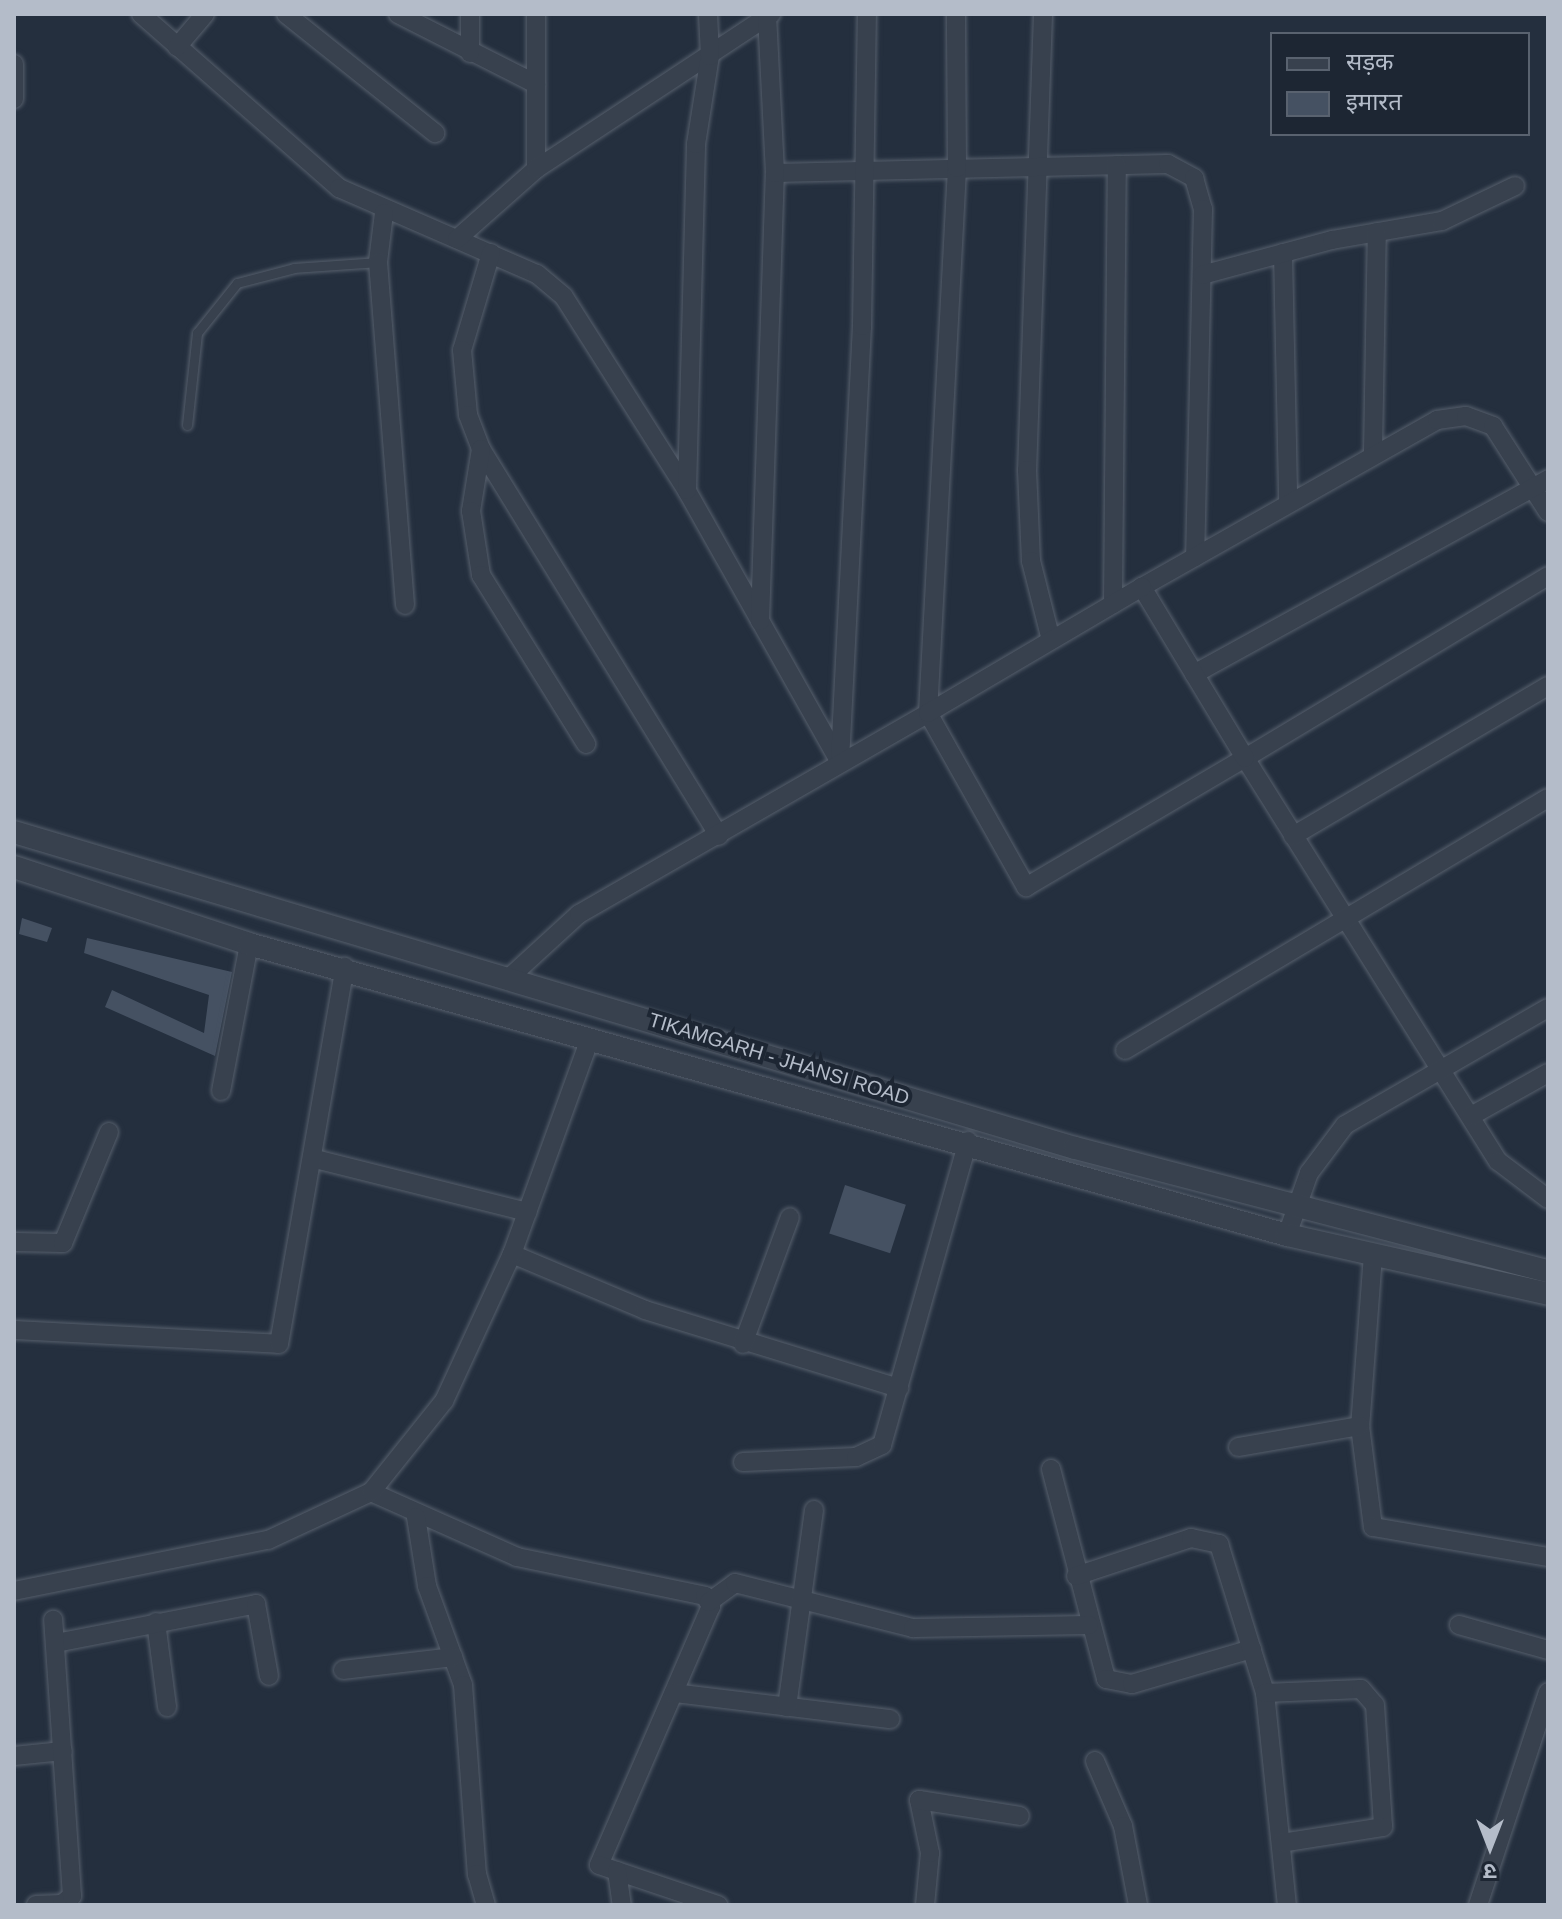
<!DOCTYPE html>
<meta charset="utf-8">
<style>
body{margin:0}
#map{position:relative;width:1562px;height:1919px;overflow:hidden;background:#242f3e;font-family:Helvetica,"Noto Sans Devanagari",sans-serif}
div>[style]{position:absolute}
.building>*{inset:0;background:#455162;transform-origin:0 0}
.roads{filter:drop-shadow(0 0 2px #565f6c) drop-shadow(0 0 2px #565f6c)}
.service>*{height:9px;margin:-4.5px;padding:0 4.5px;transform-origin:4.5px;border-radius:4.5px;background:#38414e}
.minor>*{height:18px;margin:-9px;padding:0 9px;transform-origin:9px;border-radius:9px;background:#38414e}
.tertiary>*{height:22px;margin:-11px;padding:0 11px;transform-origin:11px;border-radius:11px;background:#38414e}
span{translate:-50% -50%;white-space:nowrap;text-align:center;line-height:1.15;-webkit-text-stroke:8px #1d2633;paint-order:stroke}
.street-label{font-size:20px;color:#b4bcc9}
.frame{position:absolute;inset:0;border:16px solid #b4bcc9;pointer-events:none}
.legend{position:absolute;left:1270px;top:32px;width:260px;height:104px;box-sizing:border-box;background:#1d2633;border:2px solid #59626f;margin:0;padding:10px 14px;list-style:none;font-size:24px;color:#b4bcc9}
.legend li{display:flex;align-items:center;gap:16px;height:40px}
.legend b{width:40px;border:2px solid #59626f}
.north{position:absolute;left:1450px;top:1807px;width:80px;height:80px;-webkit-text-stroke:6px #1d2633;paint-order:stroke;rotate:180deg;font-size:22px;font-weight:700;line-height:32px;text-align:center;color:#b4bcc9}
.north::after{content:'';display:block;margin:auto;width:28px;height:36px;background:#b4bcc9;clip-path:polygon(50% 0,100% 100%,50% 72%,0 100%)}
</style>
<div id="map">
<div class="building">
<i style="clip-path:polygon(22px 918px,52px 928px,47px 942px,19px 934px)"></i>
<i style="clip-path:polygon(87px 938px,232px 972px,215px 1056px,105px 1007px,112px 990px,204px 1033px,209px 995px,84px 953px)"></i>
<i style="left:845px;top:1185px;width:64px;height:51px;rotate:18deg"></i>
</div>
<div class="roads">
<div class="service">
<i style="left:187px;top:425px;width:93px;rotate:-83.8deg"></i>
<i style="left:197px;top:333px;width:64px;rotate:-51.3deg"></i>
<i style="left:237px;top:283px;width:59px;rotate:-14.7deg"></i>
<i style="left:294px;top:268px;width:84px;rotate:-4.1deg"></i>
</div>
<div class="minor">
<i style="left:141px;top:14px;width:264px;rotate:41.3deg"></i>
<i style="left:339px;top:188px;width:216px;rotate:23.5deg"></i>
<i style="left:537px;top:274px;width:35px;rotate:40deg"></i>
<i style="left:564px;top:297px;width:230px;rotate:57.6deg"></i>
<i style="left:687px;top:491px;width:312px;rotate:60.6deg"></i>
<i style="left:286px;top:14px;width:191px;rotate:38.6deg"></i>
<i style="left:398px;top:14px;width:155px;rotate:26.9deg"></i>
<i style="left:470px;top:14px;width:39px;rotate:90deg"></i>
<i style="left:1043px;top:14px;width:456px;rotate:92deg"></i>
<i style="left:1027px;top:470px;width:91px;rotate:87.5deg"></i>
<i style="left:1031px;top:561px;width:81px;rotate:75.8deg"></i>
<i style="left:177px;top:47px;width:43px;rotate:-49.7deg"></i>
<i style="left:14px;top:64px;width:35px;rotate:90deg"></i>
<i style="left:536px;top:169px;width:155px;rotate:-90deg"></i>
<i style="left:775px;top:173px;width:393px;rotate:-1.3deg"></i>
<i style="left:1168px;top:164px;width:30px;rotate:28deg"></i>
<i style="left:1194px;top:178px;width:32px;rotate:74deg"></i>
<i style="left:1203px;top:209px;width:348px;rotate:91.3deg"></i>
<i style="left:384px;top:213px;width:49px;rotate:97deg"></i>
<i style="left:378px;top:262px;width:344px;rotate:85.5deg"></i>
<i style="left:457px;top:239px;width:106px;rotate:-41.5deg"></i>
<i style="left:536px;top:169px;width:282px;rotate:-33.4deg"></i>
<i style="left:491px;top:253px;width:101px;rotate:106.6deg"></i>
<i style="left:462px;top:350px;width:65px;rotate:84.7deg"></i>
<i style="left:468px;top:415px;width:36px;rotate:69deg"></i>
<i style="left:481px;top:449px;width:454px;rotate:58.4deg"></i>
<i style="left:1283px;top:253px;width:246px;rotate:88.8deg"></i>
<i style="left:1202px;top:275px;width:135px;rotate:-15.1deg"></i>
<i style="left:1332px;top:240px;width:112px;rotate:-9.8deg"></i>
<i style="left:1442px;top:221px;width:81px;rotate:-25.6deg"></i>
<i style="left:481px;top:449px;width:63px;rotate:99.2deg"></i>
<i style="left:471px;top:511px;width:65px;rotate:81.1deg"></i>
<i style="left:481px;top:575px;width:199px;rotate:58.1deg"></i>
<i style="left:1373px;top:452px;width:220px;rotate:-89deg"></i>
<i style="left:687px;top:490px;width:346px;rotate:-88.5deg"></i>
<i style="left:696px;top:144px;width:89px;rotate:-81deg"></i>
<i style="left:710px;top:56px;width:42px;rotate:-92.7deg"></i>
<i style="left:1548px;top:576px;width:353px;rotate:149deg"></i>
<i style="left:1245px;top:758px;width:476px;rotate:57.9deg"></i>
<i style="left:1498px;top:1161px;width:63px;rotate:37.2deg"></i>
<i style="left:1142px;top:587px;width:339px;rotate:-29.5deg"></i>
<i style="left:1437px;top:420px;width:29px;rotate:-8deg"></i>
<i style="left:1466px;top:416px;width:29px;rotate:20deg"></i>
<i style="left:1493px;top:426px;width:102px;rotate:57.4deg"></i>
<i style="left:1113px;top:604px;width:439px;rotate:-89.5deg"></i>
<i style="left:760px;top:621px;width:448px;rotate:-88.1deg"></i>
<i style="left:775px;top:173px;width:156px;rotate:-92.9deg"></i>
<i style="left:1194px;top:674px;width:404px;rotate:-28.8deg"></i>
<i style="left:928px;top:713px;width:546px;rotate:-86.95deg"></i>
<i style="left:957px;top:168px;width:154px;rotate:-90.4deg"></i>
<i style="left:840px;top:760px;width:435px;rotate:-87.1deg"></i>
<i style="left:862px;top:326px;width:312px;rotate:-89.1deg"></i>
<i style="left:1293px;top:836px;width:296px;rotate:-30.5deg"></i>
<i style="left:510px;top:977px;width:93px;rotate:-42.4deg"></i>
<i style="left:579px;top:914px;width:403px;rotate:-29.9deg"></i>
<i style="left:928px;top:713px;width:200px;rotate:60.6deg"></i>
<i style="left:1026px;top:887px;width:254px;rotate:-30.5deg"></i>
<i style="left:1245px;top:758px;width:200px;rotate:-121.1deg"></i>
<i style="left:1142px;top:587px;width:248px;rotate:149.5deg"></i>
<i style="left:1125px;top:1050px;width:492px;rotate:-30.8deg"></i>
<i style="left:221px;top:1091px;width:150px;rotate:-79.2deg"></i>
<i style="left:1471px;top:1116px;width:88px;rotate:-29.2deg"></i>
<i style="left:315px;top:1159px;width:219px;rotate:14deg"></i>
<i style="left:1287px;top:1235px;width:66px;rotate:-70.5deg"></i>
<i style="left:1309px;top:1173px;width:60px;rotate:-53.1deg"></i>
<i style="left:1345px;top:1125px;width:234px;rotate:-30deg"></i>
<i style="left:14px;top:1242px;width:49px;rotate:1.2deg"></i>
<i style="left:63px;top:1243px;width:120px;rotate:-67.5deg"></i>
<i style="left:512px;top:1254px;width:144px;rotate:22.8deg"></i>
<i style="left:645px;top:1310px;width:266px;rotate:17.1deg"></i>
<i style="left:1373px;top:1255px;width:171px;rotate:94.3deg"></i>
<i style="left:1360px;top:1426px;width:102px;rotate:82.7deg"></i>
<i style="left:1373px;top:1527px;width:178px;rotate:9.7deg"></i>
<i style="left:14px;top:1330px;width:265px;rotate:3deg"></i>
<i style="left:279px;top:1344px;width:383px;rotate:-80.1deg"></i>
<i style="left:743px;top:1344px;width:135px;rotate:-69.7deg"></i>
<i style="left:1238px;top:1447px;width:124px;rotate:-9.8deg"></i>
<i style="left:743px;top:1462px;width:113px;rotate:-2.5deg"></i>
<i style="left:856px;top:1457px;width:29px;rotate:-25deg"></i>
<i style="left:882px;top:1445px;width:316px;rotate:-74.2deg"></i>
<i style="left:1051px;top:1469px;width:217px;rotate:75.3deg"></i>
<i style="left:1106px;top:1679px;width:26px;rotate:11deg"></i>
<i style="left:1132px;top:1684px;width:125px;rotate:-16.3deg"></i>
<i style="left:371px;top:1492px;width:160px;rotate:24deg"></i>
<i style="left:517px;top:1557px;width:192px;rotate:11.7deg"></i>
<i style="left:705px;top:1596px;width:12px;rotate:59deg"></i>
<i style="left:711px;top:1606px;width:282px;rotate:113.4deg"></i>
<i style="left:599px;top:1865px;width:126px;rotate:18.6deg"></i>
<i style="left:416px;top:1517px;width:70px;rotate:80.9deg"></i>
<i style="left:427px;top:1586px;width:105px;rotate:70deg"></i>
<i style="left:463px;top:1685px;width:190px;rotate:85.8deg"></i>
<i style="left:477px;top:1874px;width:32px;rotate:74deg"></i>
<i style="left:1076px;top:1576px;width:121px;rotate:-18.3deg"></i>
<i style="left:1191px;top:1538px;width:29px;rotate:12deg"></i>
<i style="left:1219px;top:1544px;width:156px;rotate:72.8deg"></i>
<i style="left:1265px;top:1693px;width:213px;rotate:84.1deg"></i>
<i style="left:14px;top:1591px;width:259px;rotate:-11.4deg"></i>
<i style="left:268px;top:1540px;width:114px;rotate:-25deg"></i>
<i style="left:371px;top:1492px;width:117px;rotate:-51.3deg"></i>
<i style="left:444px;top:1401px;width:162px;rotate:-65.2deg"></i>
<i style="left:512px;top:1254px;width:229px;rotate:-70.1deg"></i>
<i style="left:709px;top:1602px;width:32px;rotate:-36deg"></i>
<i style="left:735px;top:1583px;width:184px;rotate:14.2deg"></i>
<i style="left:913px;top:1628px;width:176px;rotate:-1deg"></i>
<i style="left:156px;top:1622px;width:86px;rotate:82.6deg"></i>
<i style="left:1459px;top:1625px;width:92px;rotate:15.7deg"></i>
<i style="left:56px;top:1643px;width:204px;rotate:-11deg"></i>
<i style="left:256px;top:1604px;width:73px;rotate:79.8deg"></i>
<i style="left:343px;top:1670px;width:111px;rotate:-6.7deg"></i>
<i style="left:674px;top:1693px;width:218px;rotate:6.9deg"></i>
<i style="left:1265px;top:1693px;width:96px;rotate:-2.4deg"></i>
<i style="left:1361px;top:1689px;width:21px;rotate:49deg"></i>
<i style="left:1375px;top:1705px;width:122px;rotate:86.2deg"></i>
<i style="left:1383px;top:1827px;width:103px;rotate:171.1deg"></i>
<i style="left:787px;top:1707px;width:199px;rotate:-82.2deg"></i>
<i style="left:14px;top:1756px;width:49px;rotate:-5.8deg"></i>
<i style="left:1095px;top:1761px;width:71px;rotate:66.7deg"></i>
<i style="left:1123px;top:1826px;width:80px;rotate:79.2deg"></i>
<i style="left:617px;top:1871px;width:34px;rotate:82deg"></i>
<i style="left:36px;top:1905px;width:26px;rotate:-2deg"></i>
<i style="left:62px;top:1904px;width:13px;rotate:-39deg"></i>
<i style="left:72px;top:1896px;width:277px;rotate:-93.9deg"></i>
<i style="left:925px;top:1905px;width:52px;rotate:-84.5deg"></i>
<i style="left:930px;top:1853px;width:54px;rotate:-101.7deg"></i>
<i style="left:919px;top:1800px;width:102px;rotate:9deg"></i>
<i style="left:1478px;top:1905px;width:224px;rotate:-71.8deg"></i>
</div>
<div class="tertiary">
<i style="left:14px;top:832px;width:1107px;rotate:16.59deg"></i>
<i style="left:1075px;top:1148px;width:489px;rotate:14.6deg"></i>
<i style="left:14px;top:867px;width:247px;rotate:18.1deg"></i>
<i style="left:249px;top:944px;width:1078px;rotate:15.66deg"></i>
<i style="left:1287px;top:1235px;width:268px;rotate:12.7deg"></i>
</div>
</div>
<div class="street-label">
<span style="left:779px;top:1059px;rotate:17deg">TIKAMGARH - JHANSI ROAD</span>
</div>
<div class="frame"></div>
<ul class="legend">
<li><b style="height:10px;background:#38414e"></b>सड़क</li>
<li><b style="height:22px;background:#455162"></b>इमारत</li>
</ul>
<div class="north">उ</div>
</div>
